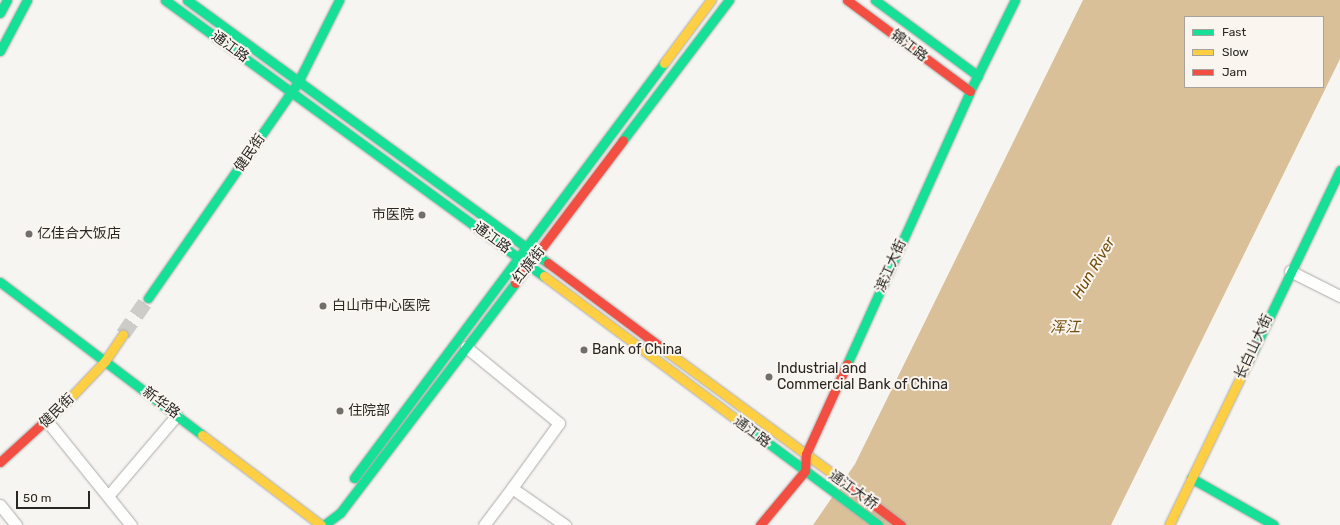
<!DOCTYPE html>
<meta charset="utf-8">
<style>
body{margin:0}
#map{position:relative;width:1340px;height:525px;overflow:hidden;background:#f7f5f2;font-family:Rubik,"Noto Sans SC",sans-serif}
div>[style]{position:absolute}
.water>*{inset:0;background:#dac099}
.secondary-tunnel>*{height:15px;margin-top:-7.5px;transform-origin:0;background:repeating-linear-gradient(90deg,#ceccc9 0 15px,transparent 0 23px)}
.roads{filter:drop-shadow(0 0 1px #abaaa7) drop-shadow(0 0 1px #abaaa7)}
.street>*{height:11px;margin:-5.5px;padding:0 5.5px;transform-origin:5.5px;border-radius:5.5px;background:#fefefd}
.fast>*{height:9px;margin:-4.5px;padding:0 4.5px;transform-origin:4.5px;border-radius:4.5px;background:#16e098}
.slow>*{height:9px;margin:-4.5px;padding:0 4.5px;transform-origin:4.5px;border-radius:4.5px;background:#ffcf43}
.jam>*{height:9px;margin:-4.5px;padding:0 4.5px;transform-origin:4.5px;border-radius:4.5px;background:#f24e42}
.dots>*{width:11px;height:11px;translate:-50% -50%;box-sizing:border-box;border:2px solid #faf5ef;border-radius:50%}
span{translate:-50% -50%;white-space:nowrap;text-align:center;line-height:1.15;-webkit-text-stroke:4px #faf5ef;paint-order:stroke}
.street-label{font-size:14px;color:#292724}
.poi-label{font-size:14px;color:#292724}
.right{translate:-100% -50%;text-align:right}
.left{translate:0 -50%;text-align:left}
.water-label{font-size:15px;color:#724e0c;font-style:italic}
.legend{position:absolute;left:1184px;top:16px;width:140px;height:72px;box-sizing:border-box;background:#faf5ef;border:1px solid #a6a39e;margin:0;padding:5px 7px;list-style:none;font-size:12px;color:#292724}
.legend li{display:flex;align-items:center;gap:8px;height:20px}
.legend b{width:20px;border:1px solid #a6a39e}
.scale{position:absolute;left:16px;top:491px;width:74px;height:18px;box-sizing:border-box;border:2px solid #292724;border-top:0;padding-left:5px;font-size:12px;line-height:14px;white-space:nowrap;color:#292724;-webkit-text-stroke:3px #faf5ef;paint-order:stroke}
</style>
<div id="map">
<div class="water">
<i style="clip-path:polygon(evenodd,1083px 0,1340px 0,1340px 59px,1111px 525px,813px 525px,855px 464px,1083px 0,1185px 17px,1323px 17px,1323px 87px,1185px 87px,1185px 17px)"></i>
</div>
<div class="secondary-tunnel">
<i style="left:123px;top:334px;width:44px;rotate:-55.2deg"></i>
</div>
<div class="roads">
<div class="street">
<i style="left:1290px;top:271px;width:56px;rotate:26.6deg"></i>
<i style="left:466px;top:347px;width:120px;rotate:39.3deg"></i>
<i style="left:559px;top:423px;width:80px;rotate:125.9deg"></i>
<i style="left:512px;top:488px;width:65px;rotate:34.9deg"></i>
<i style="left:47px;top:421px;width:134px;rotate:51.1deg"></i>
<i style="left:108px;top:496px;width:106px;rotate:-49.6deg"></i>
<i style="left:0;top:505px;width:26px;rotate:51deg"></i>
<i style="left:484px;top:525px;width:46px;rotate:-52.9deg"></i>
</div>
<div class="fast">
<i style="left:165px;top:0;width:469px;rotate:36.1deg"></i>
<i style="left:187px;top:0;width:447px;rotate:36.1deg"></i>
<i style="left:875px;top:0;width:128px;rotate:36.4deg"></i>
<i style="left:0;top:13px;width:15px;rotate:-62deg"></i>
<i style="left:0;top:51px;width:58px;rotate:-62.1deg"></i>
<i style="left:623px;top:140px;width:176px;rotate:-52.9deg"></i>
<i style="left:0;top:282px;width:253px;rotate:37.1deg"></i>
<i style="left:148px;top:298px;width:263px;rotate:-55.2deg"></i>
<i style="left:298px;top:82px;width:92px;rotate:-63.4deg"></i>
<i style="left:847px;top:364px;width:299px;rotate:-65.7deg"></i>
<i style="left:970px;top:91px;width:102px;rotate:-63.7deg"></i>
<i style="left:1247px;top:364px;width:215px;rotate:-64.4deg"></i>
<i style="left:736px;top:419px;width:177px;rotate:36.7deg"></i>
<i style="left:354px;top:478px;width:518px;rotate:-53.24deg"></i>
<i style="left:1191px;top:478px;width:95px;rotate:29.5deg"></i>
<i style="left:324px;top:525px;width:20px;rotate:-37deg"></i>
<i style="left:340px;top:513px;width:289px;rotate:-52.7deg"></i>
</div>
<div class="slow">
<i style="left:664px;top:63px;width:79px;rotate:-53.3deg"></i>
<i style="left:544px;top:276px;width:239px;rotate:36.7deg"></i>
<i style="left:662px;top:348px;width:222px;rotate:36.4deg"></i>
<i style="left:68px;top:400px;width:54px;rotate:-46.5deg"></i>
<i style="left:105px;top:361px;width:32px;rotate:-56deg"></i>
<i style="left:202px;top:435px;width:149px;rotate:37.1deg"></i>
<i style="left:1169px;top:525px;width:179px;rotate:-64.2deg"></i>
</div>
<div class="jam">
<i style="left:847px;top:0;width:153px;rotate:36.5deg"></i>
<i style="left:548px;top:263px;width:142px;rotate:36.7deg"></i>
<i style="left:515px;top:283px;width:179px;rotate:-52.9deg"></i>
<i style="left:0;top:462px;width:92px;rotate:-42.4deg"></i>
<i style="left:841px;top:480px;width:75px;rotate:36.9deg"></i>
<i style="left:760px;top:525px;width:70px;rotate:-50.2deg"></i>
<i style="left:805px;top:471px;width:17px;rotate:-87deg"></i>
<i style="left:806px;top:454px;width:99px;rotate:-65.5deg"></i>
</div>
</div>
<div class="dots">
<i style="left:422px;top:215px;background:#716f6c"></i>
<i style="left:29px;top:234px;background:#716f6c"></i>
<i style="left:323px;top:306px;background:#716f6c"></i>
<i style="left:584px;top:350px;background:#716f6c"></i>
<i style="left:769px;top:377px;background:#716f6c"></i>
<i style="left:340px;top:411px;background:#716f6c"></i>
</div>
<div class="street-label">
<span style="left:909px;top:46px;rotate:37deg">锦江路</span>
<span style="left:230px;top:47px;rotate:36deg">通江路</span>
<span style="left:250px;top:153px;rotate:-55deg">健民街</span>
<span style="left:492px;top:238px;rotate:36deg">通江路</span>
<span style="left:529px;top:265px;rotate:-52deg">红旗街</span>
<span style="left:891px;top:266px;rotate:-66deg">滨江大街</span>
<span style="left:1254px;top:347px;rotate:-65deg">长白山大街</span>
<span style="left:161px;top:403px;rotate:37deg">新华路</span>
<span style="left:57px;top:411px;rotate:-44deg">健民街</span>
<span style="left:752px;top:432px;rotate:37deg">通江路</span>
<span style="left:853px;top:490px;rotate:36deg">通江大桥</span>
</div>
<div class="poi-label">
<span class="right" style="left:414px;top:215px">市医院</span>
<span class="left" style="left:37px;top:234px">亿佳合大饭店</span>
<span class="left" style="left:332px;top:306px">白山市中心医院</span>
<span class="left" style="left:592px;top:350px">Bank of China</span>
<span class="left" style="left:777px;top:377px">Industrial and<br>Commercial Bank of China</span>
<span class="left" style="left:348px;top:411px">住院部</span>
</div>
<div class="water-label">
<span style="left:1094px;top:268px;rotate:-59deg">Hun River</span>
<span style="left:1065px;top:328px">浑江</span>
</div>
<ul class="legend">
<li><b style="height:5px;background:#16e098"></b>Fast</li>
<li><b style="height:5px;background:#ffcf43"></b>Slow</li>
<li><b style="height:5px;background:#f24e42"></b>Jam</li>
</ul>
<div class="scale">50 m</div>
</div>
